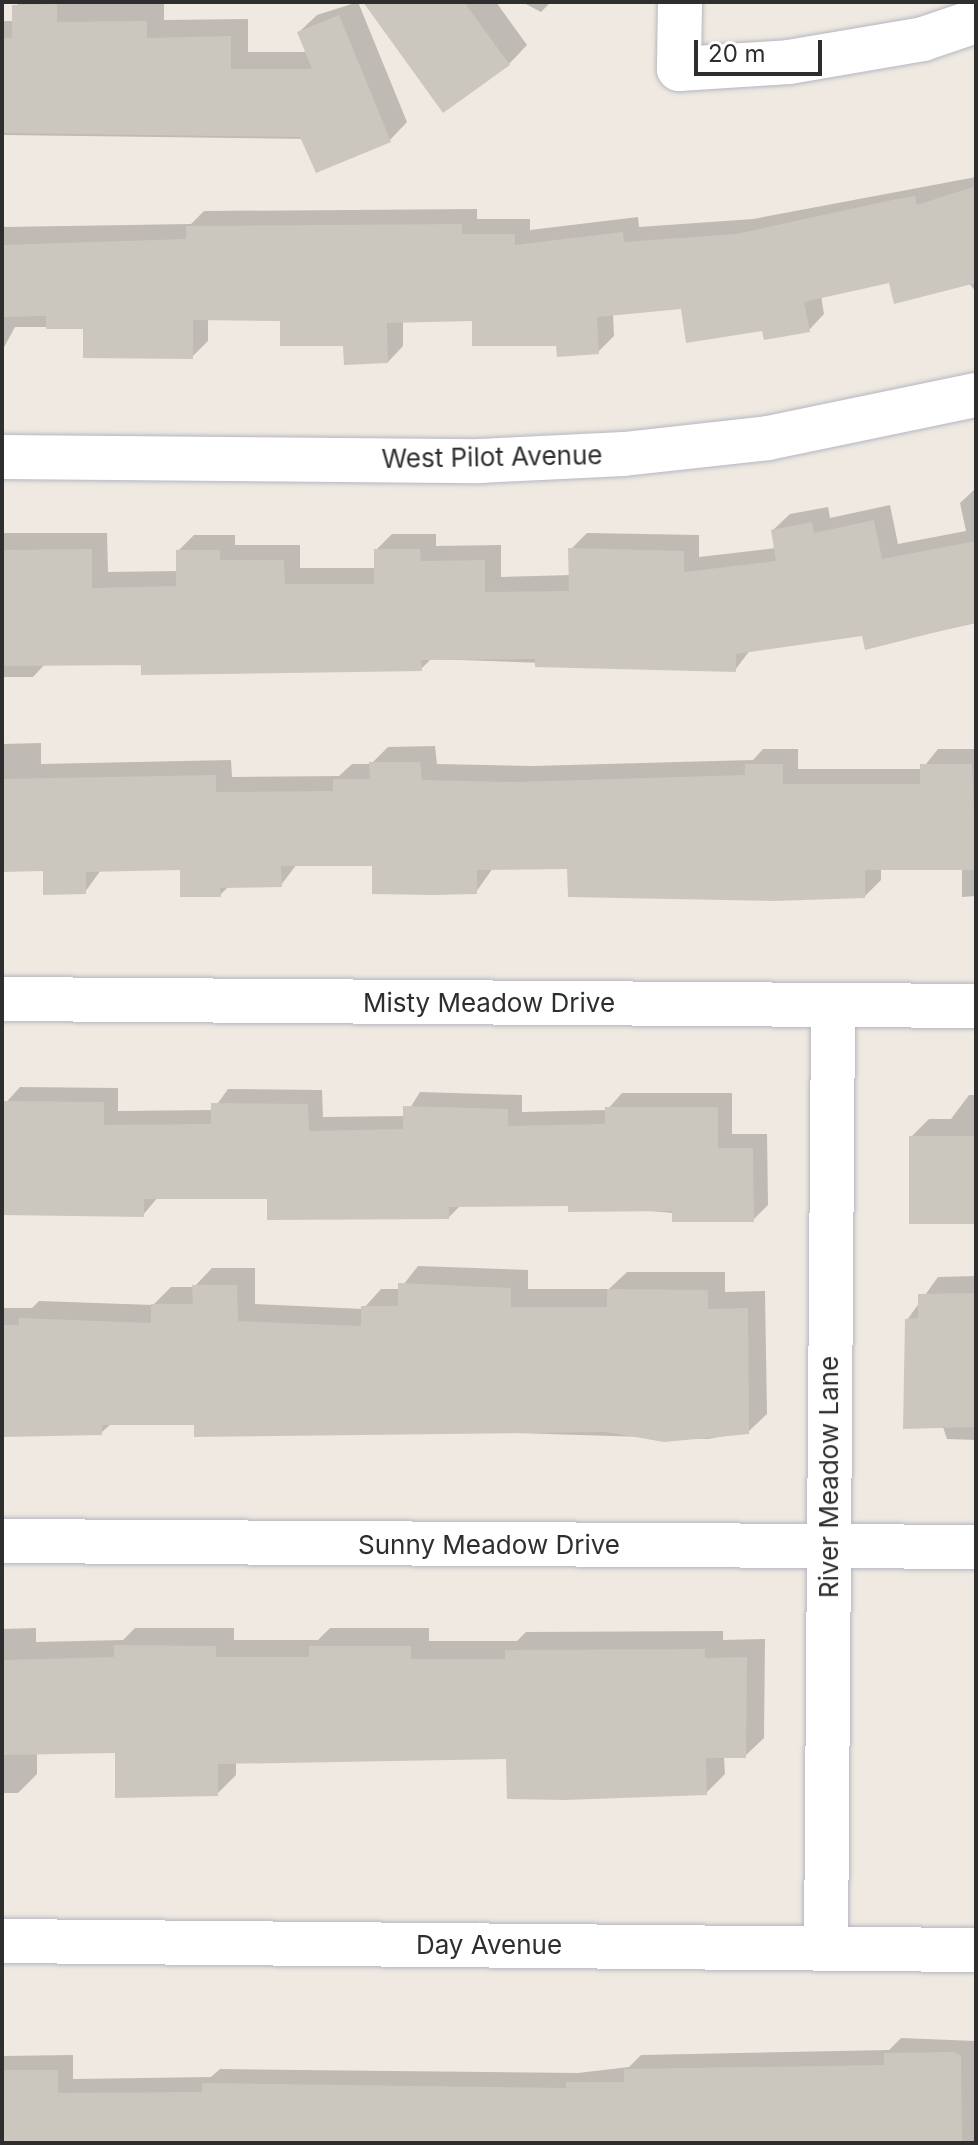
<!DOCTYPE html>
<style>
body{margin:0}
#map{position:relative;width:978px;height:2145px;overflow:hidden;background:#efe9e1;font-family:Inter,sans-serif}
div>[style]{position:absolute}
.shadow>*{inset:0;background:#0003}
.building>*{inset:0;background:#cbc7bf;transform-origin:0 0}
.roads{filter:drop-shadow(0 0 2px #b4b7c1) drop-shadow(0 0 2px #b4b7c1)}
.minor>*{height:44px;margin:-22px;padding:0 22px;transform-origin:22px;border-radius:22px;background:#fff}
span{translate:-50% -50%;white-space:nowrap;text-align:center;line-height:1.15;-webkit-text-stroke:8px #fff;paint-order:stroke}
.street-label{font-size:26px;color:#2e2e2e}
.frame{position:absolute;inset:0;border:4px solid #2e2e2e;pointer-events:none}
.scale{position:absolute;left:694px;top:40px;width:128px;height:36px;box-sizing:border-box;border:4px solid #2e2e2e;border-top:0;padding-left:10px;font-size:24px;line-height:28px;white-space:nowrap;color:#2e2e2e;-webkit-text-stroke:6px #fff;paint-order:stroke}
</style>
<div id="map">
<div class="shadow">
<i style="clip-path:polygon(18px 2px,164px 4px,164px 20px,248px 19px,248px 52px,307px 52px,299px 32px,317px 15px,358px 2px,407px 122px,390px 140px,2px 135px,2px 21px,14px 21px)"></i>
<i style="clip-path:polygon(381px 2px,455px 2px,460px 11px,465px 2px,496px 2px,527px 45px,509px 64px)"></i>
<i style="clip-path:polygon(522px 2px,551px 2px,541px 12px)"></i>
<i style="clip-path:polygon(976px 177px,976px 292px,969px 283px,890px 281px,821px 296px,824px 314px,809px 330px,763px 329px,683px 307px,613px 314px,614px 336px,598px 352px,474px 319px,403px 321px,403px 346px,388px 362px,282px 319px,208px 318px,208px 341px,192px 357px,85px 327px,15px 327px,2px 351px,2px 227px,191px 224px,204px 211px,477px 209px,477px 219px,530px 219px,530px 230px,638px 217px,639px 227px,753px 219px)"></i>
<i style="clip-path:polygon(976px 488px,976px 623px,867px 647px,863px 633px,751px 649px,735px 670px,431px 659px,421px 669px,45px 664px,33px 677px,2px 677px,2px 533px,107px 533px,108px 572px,178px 571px,178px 551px,194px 535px,235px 535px,235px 545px,300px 545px,300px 568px,376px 568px,376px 550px,392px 534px,436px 534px,436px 546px,501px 545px,501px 577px,571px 575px,571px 549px,587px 533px,699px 535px,699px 557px,776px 548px,773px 530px,790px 514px,828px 507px,830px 518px,890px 505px,898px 544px,966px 531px,960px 503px)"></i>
<i style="clip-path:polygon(41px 743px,41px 764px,231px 760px,232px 777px,339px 776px,352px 764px,371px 764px,388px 747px,435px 746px,437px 764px,532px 766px,753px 760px,763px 749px,798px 749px,798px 769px,922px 769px,938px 749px,976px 749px,976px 896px,962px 897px,962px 868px,881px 868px,881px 880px,865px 896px,569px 867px,493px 868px,476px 892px,374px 864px,297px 864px,281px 885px,229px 886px,220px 895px,182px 868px,101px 870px,85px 892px,45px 869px,2px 870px,2px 744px)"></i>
<i style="clip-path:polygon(20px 1087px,118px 1088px,118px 1111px,213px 1110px,228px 1089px,322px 1090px,323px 1117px,405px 1116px,420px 1092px,522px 1095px,522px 1112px,607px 1110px,622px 1093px,732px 1093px,732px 1134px,767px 1134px,768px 1205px,753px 1220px,570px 1204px,461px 1205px,449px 1217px,269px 1197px,158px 1197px,143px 1215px,2px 1214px,2px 1107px)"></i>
<i style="clip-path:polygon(969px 1095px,976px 1095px,976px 1221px,911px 1137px,929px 1119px,951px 1119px)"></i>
<i style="clip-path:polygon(418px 1266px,528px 1270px,528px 1289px,609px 1289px,627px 1272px,725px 1272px,725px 1292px,765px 1291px,767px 1414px,748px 1432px,708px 1439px,196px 1423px,112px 1423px,101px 1433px,2px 1420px,2px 1308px,32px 1308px,39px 1301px,153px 1305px,171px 1287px,194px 1287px,212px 1268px,255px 1268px,255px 1304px,363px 1309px,381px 1289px,400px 1289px)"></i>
<i style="clip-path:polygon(976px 1276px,976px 1440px,947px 1439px,907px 1320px,938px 1277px)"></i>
<i style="clip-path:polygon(36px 1628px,36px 1642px,123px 1640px,135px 1628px,234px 1628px,234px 1640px,318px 1640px,330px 1628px,429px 1628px,429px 1641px,517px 1641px,526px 1632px,723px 1631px,723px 1640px,765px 1639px,764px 1738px,745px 1756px,724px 1756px,725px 1774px,706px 1793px,508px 1757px,236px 1762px,236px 1775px,217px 1794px,117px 1751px,37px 1752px,37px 1774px,18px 1793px,2px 1793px,2px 1629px)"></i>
<i style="clip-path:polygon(901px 2038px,976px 2041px,976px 2143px,2px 2143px,2px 2056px,73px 2055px,73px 2079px,211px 2077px,220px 2069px,578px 2073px,629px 2067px,641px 2055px,889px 2050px)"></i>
</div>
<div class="building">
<i style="clip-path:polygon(363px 2px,464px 2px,510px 65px,443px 113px)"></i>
<i style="clip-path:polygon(57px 4px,57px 22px,147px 21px,147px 38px,231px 36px,231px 69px,312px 69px,297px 32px,339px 15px,391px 142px,316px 173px,300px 137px,2px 133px,2px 38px,12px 38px,12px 5px)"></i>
<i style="clip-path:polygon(976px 186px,976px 283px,894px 304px,889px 283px,804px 302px,810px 332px,764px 340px,762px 331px,686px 343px,681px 309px,597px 317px,599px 354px,557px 357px,556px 346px,472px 346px,472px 321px,387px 323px,388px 363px,344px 365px,343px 346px,280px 346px,280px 321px,193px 320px,193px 359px,83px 358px,83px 329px,46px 329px,46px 316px,2px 317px,2px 245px,186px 239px,186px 226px,462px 224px,462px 234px,515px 234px,515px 245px,623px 232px,624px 242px,736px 234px,892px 200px,915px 196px,917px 205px)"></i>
<i style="clip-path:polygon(874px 520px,882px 559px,976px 541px,976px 622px,865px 650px,862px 636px,736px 654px,736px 672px,535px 667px,535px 659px,421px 660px,422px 671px,222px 674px,141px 675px,141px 665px,2px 666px,2px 550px,92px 549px,92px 588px,176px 586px,176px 550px,220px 550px,220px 560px,284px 560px,285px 584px,374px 584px,374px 549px,420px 549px,421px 561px,485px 560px,485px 592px,569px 591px,568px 548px,684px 551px,684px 572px,776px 561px,771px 530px,812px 522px,814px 533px)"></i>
<i style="clip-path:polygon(369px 762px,420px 762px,422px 780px,515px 782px,745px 775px,745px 764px,783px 764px,783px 784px,920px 784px,920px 764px,972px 764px,976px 870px,865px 870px,865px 898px,774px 901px,568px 897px,567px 869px,477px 870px,477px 894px,433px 895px,372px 894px,372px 866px,281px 866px,282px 887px,220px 888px,221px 897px,180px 897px,180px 870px,86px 872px,86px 894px,43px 895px,43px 871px,2px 872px,2px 779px,216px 775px,216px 792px,333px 791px,333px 779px,370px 779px)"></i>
<i style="clip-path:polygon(3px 1101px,104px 1102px,104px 1125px,211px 1124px,211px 1103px,308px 1104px,309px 1131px,403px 1129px,403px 1106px,508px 1109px,508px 1126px,605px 1124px,605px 1107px,718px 1107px,718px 1148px,753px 1148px,754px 1222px,672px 1222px,672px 1211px,568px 1212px,568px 1206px,449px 1207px,449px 1219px,267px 1220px,267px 1199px,144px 1199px,144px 1217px,2px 1215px)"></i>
<i style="left:909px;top:1136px;width:67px;height:88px"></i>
<i style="clip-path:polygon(398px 1283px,511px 1288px,511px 1307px,607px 1307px,607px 1289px,708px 1290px,708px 1309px,748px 1308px,749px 1434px,664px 1442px,606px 1432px,194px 1437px,194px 1425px,102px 1425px,102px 1435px,2px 1437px,2px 1325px,19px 1325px,19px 1318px,151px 1323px,151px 1304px,193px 1304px,192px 1285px,237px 1285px,238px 1321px,361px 1326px,361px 1306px,398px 1306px)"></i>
<i style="clip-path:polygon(976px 1293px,976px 1427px,903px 1429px,905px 1319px,918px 1318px,918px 1294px)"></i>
<i style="clip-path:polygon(114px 1645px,216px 1646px,216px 1657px,309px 1657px,309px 1646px,411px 1646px,411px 1659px,505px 1659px,505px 1650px,705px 1649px,705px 1658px,747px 1657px,746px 1758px,706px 1758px,707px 1795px,564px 1800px,507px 1799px,506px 1759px,218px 1764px,218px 1796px,115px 1798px,115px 1753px,2px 1755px,2px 1660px,114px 1657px)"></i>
<i style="clip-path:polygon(954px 2052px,961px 2056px,962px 2143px,2px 2143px,2px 2070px,58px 2070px,58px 2093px,202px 2092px,202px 2083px,566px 2088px,566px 2082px,624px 2082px,624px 2069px,884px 2065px,884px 2053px)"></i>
</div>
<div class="roads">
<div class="minor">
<i style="left:680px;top:2px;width:67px;rotate:90.9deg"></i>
<i style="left:679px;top:69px;width:110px;rotate:-3.6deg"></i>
<i style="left:789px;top:62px;width:136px;rotate:-9.7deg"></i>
<i style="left:923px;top:39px;width:56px;rotate:-18.8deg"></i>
<i style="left:2px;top:457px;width:478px;rotate:0.5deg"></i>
<i style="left:480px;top:461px;width:144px;rotate:-2.8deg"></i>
<i style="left:624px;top:454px;width:145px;rotate:-6.3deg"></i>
<i style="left:768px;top:438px;width:212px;rotate:-11.7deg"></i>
<i style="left:2px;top:999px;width:974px;rotate:0.41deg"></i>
<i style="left:2px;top:1541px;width:974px;rotate:0.35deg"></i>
<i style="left:2px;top:1941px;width:974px;rotate:0.53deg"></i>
<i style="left:826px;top:1948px;width:942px;rotate:-89.57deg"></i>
</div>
</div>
<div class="street-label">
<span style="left:492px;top:457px;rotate:-1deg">West Pilot Avenue</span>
<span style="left:489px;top:1003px">Misty Meadow Drive</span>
<span style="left:829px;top:1477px;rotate:-90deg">River Meadow Lane</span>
<span style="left:489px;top:1545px">Sunny Meadow Drive</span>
<span style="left:489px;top:1945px">Day Avenue</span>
</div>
<div class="frame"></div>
<div class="scale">20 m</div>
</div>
